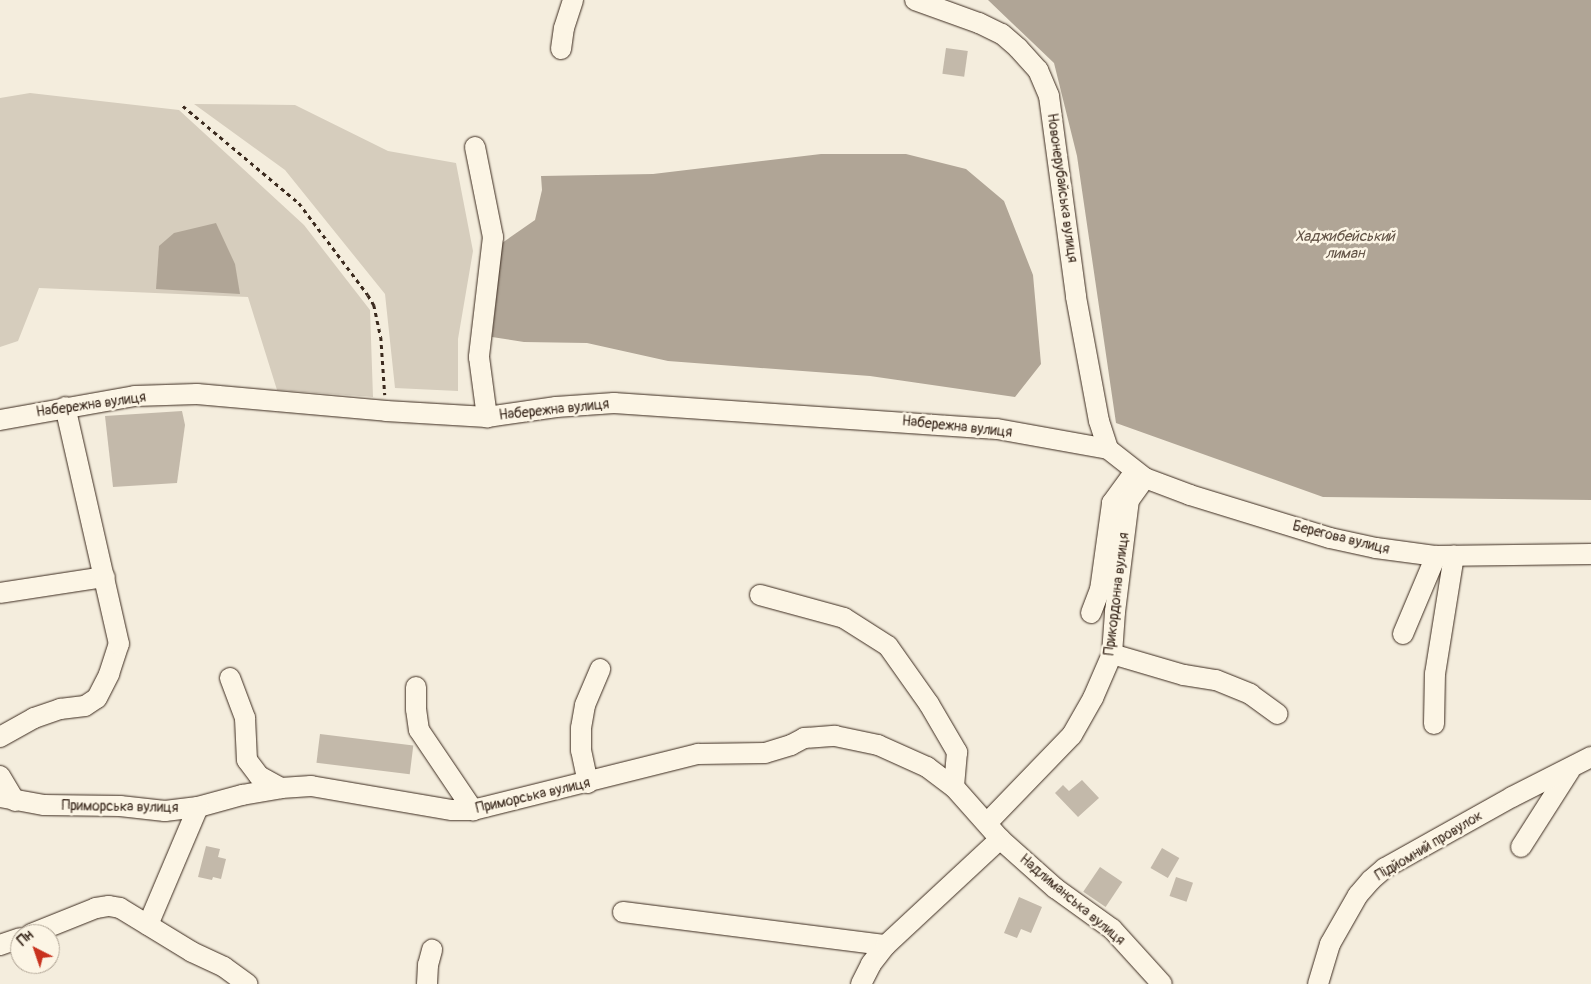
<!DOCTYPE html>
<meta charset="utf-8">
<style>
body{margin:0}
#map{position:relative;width:1591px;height:984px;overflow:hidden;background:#f4eddd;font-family:Pangolin,sans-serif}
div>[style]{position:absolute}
.green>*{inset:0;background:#d6cdbd}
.water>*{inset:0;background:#b0a596}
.building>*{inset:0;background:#c3b9aa;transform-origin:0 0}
.path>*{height:2.5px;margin-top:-1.25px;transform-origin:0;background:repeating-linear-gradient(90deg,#3b2a1e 0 4px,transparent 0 8px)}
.roads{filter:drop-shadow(0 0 1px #3b2a1e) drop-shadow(0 0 1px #3b2a1e)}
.minor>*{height:20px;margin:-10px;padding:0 10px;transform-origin:10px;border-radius:10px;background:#fcf5e5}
span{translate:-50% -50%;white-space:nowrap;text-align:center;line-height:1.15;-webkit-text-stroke:5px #fcf5e5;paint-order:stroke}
.street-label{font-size:14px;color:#3b2a1e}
.water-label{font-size:15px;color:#645548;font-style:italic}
.north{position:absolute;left:10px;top:924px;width:50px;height:50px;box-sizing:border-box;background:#fcf5e5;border:1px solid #afa495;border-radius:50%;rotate:319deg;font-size:14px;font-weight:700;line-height:20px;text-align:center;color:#3b2a1e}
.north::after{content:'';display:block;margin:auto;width:18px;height:22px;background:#c8321e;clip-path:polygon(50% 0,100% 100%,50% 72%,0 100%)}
</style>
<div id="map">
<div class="green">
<i style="clip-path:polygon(30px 93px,179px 110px,304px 225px,370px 310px,373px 397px,277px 390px,248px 297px,39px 288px,18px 341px,0 347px,0 98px)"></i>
<i style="clip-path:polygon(194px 104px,295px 105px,388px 151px,456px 163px,473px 251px,458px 339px,458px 391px,395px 388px,385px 294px,285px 170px)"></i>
</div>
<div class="water">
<i style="clip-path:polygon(988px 0,1591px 0,1591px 500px,1323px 497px,1116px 423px,1077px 156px,1054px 63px)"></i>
<i style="clip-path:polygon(821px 154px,906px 154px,966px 169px,1004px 201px,1033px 275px,1041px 364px,1015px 397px,870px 376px,668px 361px,587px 343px,524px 342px,492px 337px,502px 243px,535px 220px,542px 190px,541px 176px,653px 174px)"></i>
<i style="clip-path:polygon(216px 223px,235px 264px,240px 294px,156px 289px,159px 246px,174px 233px)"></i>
</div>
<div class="building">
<i style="left:946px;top:48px;width:22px;height:26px;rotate:8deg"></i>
<i style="clip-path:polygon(182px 411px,185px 425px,177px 483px,113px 487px,105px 416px)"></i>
<i style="left:320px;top:734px;width:94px;height:29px;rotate:7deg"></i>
<i style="clip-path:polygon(1082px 780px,1099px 798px,1078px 817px,1055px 793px,1063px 785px,1069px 791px)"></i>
<i style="clip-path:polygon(206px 846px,220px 849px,218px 857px,226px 859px,221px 879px,213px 877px,212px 880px,198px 877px)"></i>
<i style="left:1162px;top:848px;width:20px;height:23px;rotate:30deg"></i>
<i style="left:1100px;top:867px;width:27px;height:30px;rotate:34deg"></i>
<i style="left:1176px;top:877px;width:18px;height:20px;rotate:19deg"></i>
<i style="clip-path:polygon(1019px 897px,1042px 907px,1031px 933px,1021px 929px,1017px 938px,1004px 933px)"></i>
</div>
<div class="path">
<i style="left:183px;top:106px;width:151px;rotate:39.9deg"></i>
<i style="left:299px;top:203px;width:115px;rotate:53.1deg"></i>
<i style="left:368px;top:295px;width:12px;rotate:59deg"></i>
<i style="left:374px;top:305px;width:33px;rotate:78deg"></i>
<i style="left:381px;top:337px;width:58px;rotate:86.1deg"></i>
</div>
<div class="roads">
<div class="minor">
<i style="left:915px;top:0;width:68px;rotate:19.8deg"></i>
<i style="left:979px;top:23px;width:25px;rotate:26deg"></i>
<i style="left:1002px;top:34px;width:21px;rotate:41deg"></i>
<i style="left:1018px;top:48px;width:30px;rotate:48deg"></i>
<i style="left:1038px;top:70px;width:28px;rotate:67deg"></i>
<i style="left:1049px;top:96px;width:203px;rotate:82.3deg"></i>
<i style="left:1076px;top:297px;width:126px;rotate:79.5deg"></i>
<i style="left:1099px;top:421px;width:29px;rotate:72deg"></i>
<i style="left:561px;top:49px;width:21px;rotate:-82deg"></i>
<i style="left:564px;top:28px;width:29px;rotate:-72deg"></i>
<i style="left:475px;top:147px;width:92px;rotate:78.7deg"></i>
<i style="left:493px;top:237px;width:121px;rotate:96.7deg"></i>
<i style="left:479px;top:357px;width:61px;rotate:82.4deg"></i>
<i style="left:0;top:420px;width:137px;rotate:-10.1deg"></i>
<i style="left:135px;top:396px;width:62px;rotate:-1.8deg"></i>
<i style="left:197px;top:394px;width:190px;rotate:5.1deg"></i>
<i style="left:386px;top:411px;width:101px;rotate:3.4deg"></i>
<i style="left:487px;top:417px;width:70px;rotate:-8.2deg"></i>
<i style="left:556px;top:407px;width:58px;rotate:-3.9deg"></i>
<i style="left:614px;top:403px;width:384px;rotate:3.9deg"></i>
<i style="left:997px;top:429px;width:113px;rotate:10.2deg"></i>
<i style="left:1108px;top:449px;width:47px;rotate:38.1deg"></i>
<i style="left:1145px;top:478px;width:48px;rotate:20.7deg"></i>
<i style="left:1190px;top:495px;width:146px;rotate:17.1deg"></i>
<i style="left:1330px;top:538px;width:47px;rotate:12.3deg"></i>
<i style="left:1376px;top:548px;width:61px;rotate:7.6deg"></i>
<i style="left:1436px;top:556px;width:155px;rotate:-0.7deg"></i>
<i style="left:0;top:593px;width:106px;rotate:-8.7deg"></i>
<i style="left:760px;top:595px;width:87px;rotate:15.3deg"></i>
<i style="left:844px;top:618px;width:52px;rotate:32.5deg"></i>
<i style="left:888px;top:646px;width:71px;rotate:54.7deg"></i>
<i style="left:929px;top:704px;width:56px;rotate:59.7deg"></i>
<i style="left:957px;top:752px;width:35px;rotate:95deg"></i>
<i style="left:1091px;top:613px;width:25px;rotate:-69deg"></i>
<i style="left:1100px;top:590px;width:88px;rotate:-82.1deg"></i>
<i style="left:1112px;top:503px;width:32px;rotate:-54deg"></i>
<i style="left:1403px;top:634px;width:85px;rotate:-67.1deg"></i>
<i style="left:1112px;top:654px;width:75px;rotate:16.3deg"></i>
<i style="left:1184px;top:675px;width:32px;rotate:9deg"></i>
<i style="left:1216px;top:680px;width:37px;rotate:22deg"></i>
<i style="left:1250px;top:694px;width:34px;rotate:36deg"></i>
<i style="left:230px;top:678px;width:43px;rotate:69.4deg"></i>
<i style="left:245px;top:718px;width:42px;rotate:87.3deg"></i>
<i style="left:247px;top:760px;width:20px;rotate:53deg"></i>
<i style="left:259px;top:776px;width:25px;rotate:29deg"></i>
<i style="left:416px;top:687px;width:22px;rotate:90deg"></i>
<i style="left:416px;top:709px;width:21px;rotate:82deg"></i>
<i style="left:419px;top:730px;width:97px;rotate:56deg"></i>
<i style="left:1434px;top:724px;width:50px;rotate:-88.9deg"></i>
<i style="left:1435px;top:674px;width:120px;rotate:-80.9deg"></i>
<i style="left:0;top:737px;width:39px;rotate:-29deg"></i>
<i style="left:34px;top:718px;width:28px;rotate:-19deg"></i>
<i style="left:60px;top:709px;width:25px;rotate:-7deg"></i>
<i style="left:85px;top:706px;width:14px;rotate:-34deg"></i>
<i style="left:97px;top:698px;width:27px;rotate:-63deg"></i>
<i style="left:109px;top:674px;width:32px;rotate:-72deg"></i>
<i style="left:119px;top:644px;width:243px;rotate:-102.8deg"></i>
<i style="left:0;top:776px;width:29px;rotate:59deg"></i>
<i style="left:588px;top:783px;width:34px;rotate:-102deg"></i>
<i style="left:581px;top:750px;width:22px;rotate:-90deg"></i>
<i style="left:581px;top:728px;width:23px;rotate:-80deg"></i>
<i style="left:585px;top:705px;width:39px;rotate:-67deg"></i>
<i style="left:0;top:797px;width:45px;rotate:10.3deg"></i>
<i style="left:44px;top:805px;width:76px;rotate:0.8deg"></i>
<i style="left:120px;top:806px;width:45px;rotate:6.3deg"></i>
<i style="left:165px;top:811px;width:33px;rotate:-7deg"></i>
<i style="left:198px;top:807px;width:46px;rotate:-15.3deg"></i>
<i style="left:242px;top:795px;width:40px;rotate:-10deg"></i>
<i style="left:281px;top:788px;width:30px;rotate:-4deg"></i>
<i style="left:311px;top:786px;width:143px;rotate:9.7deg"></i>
<i style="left:452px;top:810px;width:21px"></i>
<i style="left:473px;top:810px;width:232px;rotate:-14deg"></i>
<i style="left:698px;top:754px;width:67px;rotate:-0.9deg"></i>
<i style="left:765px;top:753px;width:27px;rotate:-17deg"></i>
<i style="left:791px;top:745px;width:15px;rotate:-28deg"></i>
<i style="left:804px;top:738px;width:31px;rotate:-4deg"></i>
<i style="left:835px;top:736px;width:44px;rotate:11.8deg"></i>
<i style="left:878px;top:745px;width:54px;rotate:24.2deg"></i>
<i style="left:927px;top:767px;width:34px;rotate:37deg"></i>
<i style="left:954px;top:787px;width:69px;rotate:48.5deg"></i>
<i style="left:1000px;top:839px;width:74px;rotate:41.7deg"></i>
<i style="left:1055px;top:888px;width:70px;rotate:35.7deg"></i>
<i style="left:1112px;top:929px;width:74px;rotate:47.7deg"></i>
<i style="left:987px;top:823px;width:122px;rotate:-46deg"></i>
<i style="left:1072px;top:735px;width:43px;rotate:-60.4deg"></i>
<i style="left:1093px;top:698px;width:48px;rotate:-66.6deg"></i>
<i style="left:1112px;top:654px;width:42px;rotate:-85.9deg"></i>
<i style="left:1115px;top:612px;width:113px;rotate:-82.9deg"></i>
<i style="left:1129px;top:500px;width:27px;rotate:-54deg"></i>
<i style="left:1521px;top:847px;width:91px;rotate:-57.5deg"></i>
<i style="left:623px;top:912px;width:265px;rotate:7.2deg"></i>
<i style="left:148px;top:925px;width:128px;rotate:-67deg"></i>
<i style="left:31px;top:934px;width:70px;rotate:-21.8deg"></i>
<i style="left:96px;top:908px;width:13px;rotate:-9deg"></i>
<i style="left:109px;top:906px;width:11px;rotate:10deg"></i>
<i style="left:120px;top:908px;width:84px;rotate:31.4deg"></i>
<i style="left:192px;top:952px;width:35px;rotate:25deg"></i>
<i style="left:224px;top:967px;width:29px;rotate:36deg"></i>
<i style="left:0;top:945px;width:21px;rotate:-19deg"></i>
<i style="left:427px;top:984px;width:19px;rotate:-87deg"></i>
<i style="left:428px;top:965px;width:16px;rotate:-75deg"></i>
<i style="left:861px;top:984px;width:22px;rotate:-63deg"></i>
<i style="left:871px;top:964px;width:24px;rotate:-52deg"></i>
<i style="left:886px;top:945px;width:156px;rotate:-42.9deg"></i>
<i style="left:1318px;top:984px;width:42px;rotate:-73.3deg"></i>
<i style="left:1330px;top:944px;width:56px;rotate:-60.3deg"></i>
<i style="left:1358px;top:895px;width:20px;rotate:-49deg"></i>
<i style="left:1371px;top:880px;width:18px;rotate:-41deg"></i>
<i style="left:1385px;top:868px;width:145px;rotate:-29.2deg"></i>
<i style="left:1512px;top:797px;width:89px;rotate:-26.9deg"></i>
</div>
</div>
<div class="street-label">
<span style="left:1062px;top:188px;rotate:82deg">Новонерубайська вулиця</span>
<span style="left:91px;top:405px;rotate:-8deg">Набережна вулиця</span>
<span style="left:554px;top:410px;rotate:-6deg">Набережна вулиця</span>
<span style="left:957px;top:427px;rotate:6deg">Набережна вулиця</span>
<span style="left:1341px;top:538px;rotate:14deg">Берегова вулиця</span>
<span style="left:1117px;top:594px;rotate:-83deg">Прикордонна вулиця</span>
<span style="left:533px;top:796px;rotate:-13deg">Приморська вулиця</span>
<span style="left:120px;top:807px;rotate:1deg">Приморська вулиця</span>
<span style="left:1429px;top:846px;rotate:-31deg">Підйомний провулок</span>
<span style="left:1072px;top:900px;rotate:40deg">Надлиманська вулиця</span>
</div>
<div class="water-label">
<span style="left:1345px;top:245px">Хаджибейський<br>лиман</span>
</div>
<div class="north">Пн</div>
</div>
